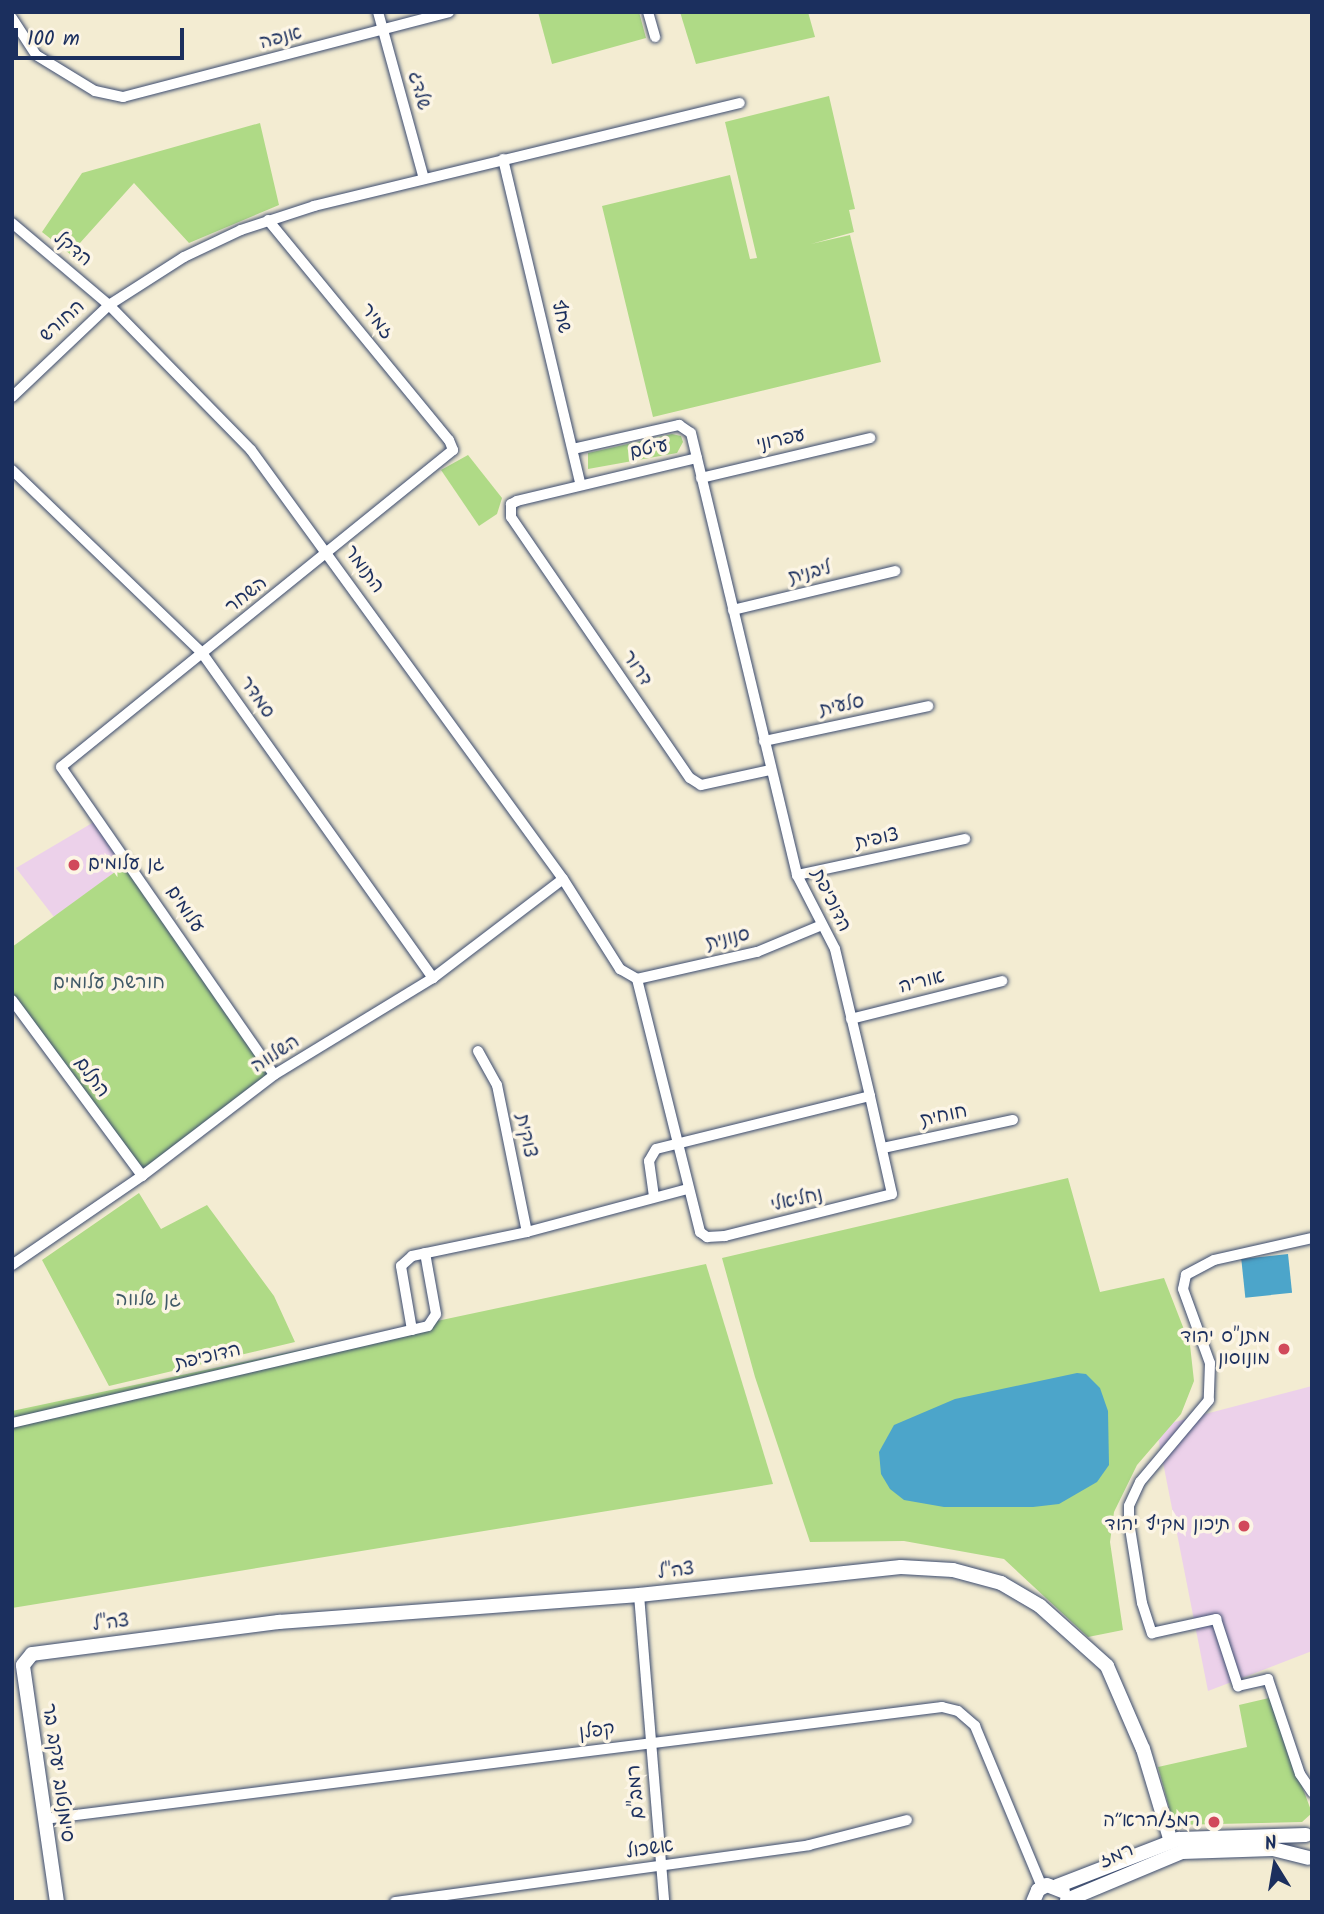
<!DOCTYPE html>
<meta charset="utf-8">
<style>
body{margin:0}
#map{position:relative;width:1324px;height:1914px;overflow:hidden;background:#f3ecd2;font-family:Kalam,"Playpen Sans Hebrew",sans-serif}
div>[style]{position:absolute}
.built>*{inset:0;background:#ecd1ea}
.green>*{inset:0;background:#afda86}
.water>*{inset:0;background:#4ca5ca;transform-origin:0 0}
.roads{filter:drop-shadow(0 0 2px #3b4b6f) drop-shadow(0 0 2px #3b4b6f)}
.minor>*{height:10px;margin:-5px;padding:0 5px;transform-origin:5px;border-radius:5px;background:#fff}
.tertiary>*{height:14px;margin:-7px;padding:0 7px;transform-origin:7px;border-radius:7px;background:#fff}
.dots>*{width:19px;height:19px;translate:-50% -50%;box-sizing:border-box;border:4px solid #fcf5e5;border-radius:50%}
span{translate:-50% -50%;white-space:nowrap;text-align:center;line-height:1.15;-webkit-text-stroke:7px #fcf5e5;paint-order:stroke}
.street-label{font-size:19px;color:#1b2f5e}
.poi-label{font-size:19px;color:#1b2f5e}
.left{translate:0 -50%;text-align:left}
.right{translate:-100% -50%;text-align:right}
.park-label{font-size:19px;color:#405a68}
.frame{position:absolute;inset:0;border:14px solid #1b2f5e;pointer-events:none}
.north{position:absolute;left:1240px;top:1830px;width:70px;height:70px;-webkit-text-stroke:5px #fcf5e5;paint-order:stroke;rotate:349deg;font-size:19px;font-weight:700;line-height:28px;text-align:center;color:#1b2f5e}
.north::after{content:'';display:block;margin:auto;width:24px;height:32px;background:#1b2f5e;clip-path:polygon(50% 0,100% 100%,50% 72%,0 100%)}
.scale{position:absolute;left:14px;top:28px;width:170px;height:32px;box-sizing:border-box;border:4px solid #1b2f5e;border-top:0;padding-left:9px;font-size:21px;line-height:24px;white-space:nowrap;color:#1b2f5e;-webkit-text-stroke:5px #fcf5e5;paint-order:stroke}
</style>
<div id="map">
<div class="built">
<i style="clip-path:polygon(99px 819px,130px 861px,54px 917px,16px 868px)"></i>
<i style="clip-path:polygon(1312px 1386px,1312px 1651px,1208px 1691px,1156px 1427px)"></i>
</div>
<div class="green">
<i style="clip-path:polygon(538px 12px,639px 12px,646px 38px,552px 64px)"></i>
<i style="clip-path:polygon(680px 12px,808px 12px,815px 37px,696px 64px)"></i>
<i style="clip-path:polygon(829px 96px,855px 209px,849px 210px,854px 232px,811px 244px,850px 235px,881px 362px,653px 417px,602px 206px,730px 175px,750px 259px,757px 258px,725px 122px)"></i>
<i style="clip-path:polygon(260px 123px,279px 205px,189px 243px,134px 183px,70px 254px,42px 232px,82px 173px)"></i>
<i style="clip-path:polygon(672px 434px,681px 436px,683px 442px,677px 453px,588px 469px,588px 453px)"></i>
<i style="clip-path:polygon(468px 455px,502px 498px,497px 514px,479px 526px,441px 470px)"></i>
<i style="clip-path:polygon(130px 861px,274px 1075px,142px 1176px,12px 1000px,12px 947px)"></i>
<i style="clip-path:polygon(1068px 1178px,1100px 1292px,1164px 1278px,1190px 1345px,1194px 1381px,1181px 1414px,1137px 1465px,1114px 1512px,1110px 1542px,1123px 1630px,1088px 1637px,1004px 1559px,904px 1541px,810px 1542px,755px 1377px,722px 1258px)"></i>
<i style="clip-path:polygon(139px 1193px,161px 1229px,207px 1205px,274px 1296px,295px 1342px,109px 1386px,42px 1260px)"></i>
<i style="clip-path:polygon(706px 1264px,773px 1484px,12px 1608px,12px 1411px)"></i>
<i style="clip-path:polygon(1269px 1698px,1312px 1813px,1302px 1822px,1174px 1825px,1158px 1767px,1247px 1747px,1239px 1705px)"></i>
</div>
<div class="water">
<i style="left:1288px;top:1254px;width:39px;height:47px;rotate:84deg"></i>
<i style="clip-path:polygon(1077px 1373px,1086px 1374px,1100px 1388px,1108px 1411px,1109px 1465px,1097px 1482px,1059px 1504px,1033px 1507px,944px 1507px,904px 1500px,890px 1489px,881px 1474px,879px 1452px,894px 1425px,955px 1399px)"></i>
</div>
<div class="roads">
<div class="minor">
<i style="left:378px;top:12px;width:173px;rotate:74.6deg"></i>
<i style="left:648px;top:12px;width:26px;rotate:74deg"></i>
<i style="left:12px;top:18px;width:44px;rotate:57deg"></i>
<i style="left:36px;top:55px;width:69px;rotate:31.4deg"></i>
<i style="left:95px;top:91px;width:29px;rotate:12deg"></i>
<i style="left:123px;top:97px;width:337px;rotate:-14.6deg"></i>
<i style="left:503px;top:159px;width:333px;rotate:76.6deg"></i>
<i style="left:268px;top:220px;width:285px;rotate:50.6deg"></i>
<i style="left:449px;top:440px;width:11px;rotate:68deg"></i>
<i style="left:453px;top:450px;width:504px;rotate:141.04deg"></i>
<i style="left:61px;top:767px;width:374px;rotate:55.3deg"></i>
<i style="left:12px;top:223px;width:127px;rotate:40.2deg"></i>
<i style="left:109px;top:305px;width:203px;rotate:45.6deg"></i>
<i style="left:251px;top:450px;width:530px;rotate:53.97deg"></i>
<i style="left:563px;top:879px;width:107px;rotate:57.7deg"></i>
<i style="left:620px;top:969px;width:20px;rotate:30deg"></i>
<i style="left:637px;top:979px;width:261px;rotate:76deg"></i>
<i style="left:700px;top:1232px;width:9px;rotate:36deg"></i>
<i style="left:707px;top:1237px;width:18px;rotate:-3deg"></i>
<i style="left:725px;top:1236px;width:172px;rotate:-14.1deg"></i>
<i style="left:892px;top:1194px;width:100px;rotate:-102.7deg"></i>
<i style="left:12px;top:397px;width:134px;rotate:-43.5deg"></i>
<i style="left:109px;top:305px;width:89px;rotate:-32.6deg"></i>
<i style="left:184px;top:257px;width:63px;rotate:-25.3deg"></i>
<i style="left:241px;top:230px;width:77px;rotate:-18.2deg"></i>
<i style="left:314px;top:206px;width:438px;rotate:-13.6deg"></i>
<i style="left:573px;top:449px;width:109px;rotate:-12.8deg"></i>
<i style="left:679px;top:425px;width:14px;rotate:34deg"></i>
<i style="left:691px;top:433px;width:455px;rotate:76.5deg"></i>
<i style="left:797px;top:875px;width:83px;rotate:62.8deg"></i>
<i style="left:835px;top:949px;width:151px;rotate:76.6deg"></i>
<i style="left:870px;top:1096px;width:220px;rotate:166.1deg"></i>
<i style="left:656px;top:1149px;width:14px;rotate:120deg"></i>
<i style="left:649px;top:1161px;width:34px;rotate:82deg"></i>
<i style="left:697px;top:458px;width:185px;rotate:166.6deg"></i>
<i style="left:517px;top:501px;width:7px;rotate:153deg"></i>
<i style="left:511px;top:504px;width:13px;rotate:90deg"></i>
<i style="left:511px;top:517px;width:316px;rotate:55.6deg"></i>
<i style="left:690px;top:778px;width:13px;rotate:32deg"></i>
<i style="left:701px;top:785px;width:71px;rotate:-12.3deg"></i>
<i style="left:12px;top:470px;width:264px;rotate:43.9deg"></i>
<i style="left:202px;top:653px;width:399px;rotate:54.6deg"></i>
<i style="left:701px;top:478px;width:174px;rotate:-13.3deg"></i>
<i style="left:733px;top:610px;width:167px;rotate:-13.5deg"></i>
<i style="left:764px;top:741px;width:168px;rotate:-12deg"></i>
<i style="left:797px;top:875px;width:172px;rotate:-12.1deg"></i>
<i style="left:637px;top:979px;width:123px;rotate:-12.7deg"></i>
<i style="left:757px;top:952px;width:70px;rotate:-22.6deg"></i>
<i style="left:12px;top:1000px;width:219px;rotate:53.5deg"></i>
<i style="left:851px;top:1019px;width:156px;rotate:-14.1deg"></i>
<i style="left:478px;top:1051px;width:39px;rotate:61deg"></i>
<i style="left:497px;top:1085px;width:150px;rotate:78.5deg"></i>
<i style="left:883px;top:1148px;width:133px;rotate:-12.2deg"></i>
<i style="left:1312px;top:1238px;width:100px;rotate:167.3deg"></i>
<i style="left:1214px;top:1260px;width:32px;rotate:152deg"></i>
<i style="left:1186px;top:1275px;width:14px;rotate:102deg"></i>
<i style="left:1183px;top:1289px;width:79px;rotate:70deg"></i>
<i style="left:1210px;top:1363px;width:37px;rotate:92deg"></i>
<i style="left:1209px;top:1400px;width:107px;rotate:130.1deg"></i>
<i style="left:1140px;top:1482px;width:26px;rotate:115deg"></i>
<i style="left:1129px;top:1506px;width:16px;rotate:90deg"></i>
<i style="left:1129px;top:1522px;width:82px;rotate:80.9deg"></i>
<i style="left:1142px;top:1603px;width:32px;rotate:72deg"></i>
<i style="left:1152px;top:1633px;width:66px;rotate:-12.3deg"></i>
<i style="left:1216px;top:1619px;width:71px;rotate:71.8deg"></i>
<i style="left:1238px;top:1686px;width:31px;rotate:-13deg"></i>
<i style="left:1268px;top:1679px;width:100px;rotate:71.4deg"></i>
<i style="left:1300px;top:1774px;width:22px;rotate:56deg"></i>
<i style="left:12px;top:1265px;width:158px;rotate:-34.4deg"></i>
<i style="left:142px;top:1176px;width:166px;rotate:-37.4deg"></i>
<i style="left:274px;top:1075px;width:186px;rotate:-31.4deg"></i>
<i style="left:433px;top:978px;width:163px;rotate:-37.3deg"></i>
<i style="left:412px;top:1330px;width:65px;rotate:-99.8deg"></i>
<i style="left:401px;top:1266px;width:15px;rotate:-42deg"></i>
<i style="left:412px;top:1256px;width:117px;rotate:-11.8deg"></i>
<i style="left:527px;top:1232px;width:166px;rotate:-15deg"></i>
<i style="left:12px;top:1423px;width:427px;rotate:-13.1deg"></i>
<i style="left:428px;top:1326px;width:14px;rotate:-56deg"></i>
<i style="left:436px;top:1314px;width:62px;rotate:-100.2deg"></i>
<i style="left:639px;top:1595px;width:308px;rotate:85.3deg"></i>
<i style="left:44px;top:1819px;width:905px;rotate:-7.11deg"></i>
<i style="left:942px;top:1707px;width:16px;rotate:14deg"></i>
<i style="left:958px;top:1711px;width:23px;rotate:41deg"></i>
<i style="left:975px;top:1726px;width:174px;rotate:67.4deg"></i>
<i style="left:395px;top:1902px;width:418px;rotate:-7.8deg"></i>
<i style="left:809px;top:1845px;width:101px;rotate:-14.3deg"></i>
</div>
<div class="tertiary">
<i style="left:1057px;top:1886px;width:131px;rotate:-21.1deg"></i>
<i style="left:1179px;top:1839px;width:127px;rotate:-1.8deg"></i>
<i style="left:1067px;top:1900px;width:125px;rotate:-22.7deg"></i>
<i style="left:1182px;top:1852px;width:91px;rotate:-1.9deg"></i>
<i style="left:1273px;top:1849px;width:36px;rotate:14deg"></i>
<i style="left:57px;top:1902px;width:239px;rotate:-98.2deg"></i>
<i style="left:23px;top:1665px;width:14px;rotate:-51deg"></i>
<i style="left:32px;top:1654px;width:249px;rotate:-7.4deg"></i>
<i style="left:279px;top:1622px;width:361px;rotate:-4.3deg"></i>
<i style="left:639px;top:1595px;width:263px;rotate:-6.1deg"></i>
<i style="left:901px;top:1567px;width:52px;rotate:3.3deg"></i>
<i style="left:953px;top:1570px;width:50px;rotate:15.2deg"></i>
<i style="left:1001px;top:1583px;width:45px;rotate:30.5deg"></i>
<i style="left:1040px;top:1606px;width:90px;rotate:41.8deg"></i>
<i style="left:1107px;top:1666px;width:90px;rotate:66.6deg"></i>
<i style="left:1143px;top:1749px;width:97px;rotate:73.2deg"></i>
<i style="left:1033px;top:1902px;width:13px;rotate:-67deg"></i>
<i style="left:1038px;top:1890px;width:10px;rotate:-29deg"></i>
<i style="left:1047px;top:1885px;width:17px;rotate:21deg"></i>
</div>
</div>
<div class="dots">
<i style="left:74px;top:865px;background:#d1495b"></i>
<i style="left:1284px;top:1349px;background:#d1495b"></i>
<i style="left:1244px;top:1526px;background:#d1495b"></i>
<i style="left:1214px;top:1822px;background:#d1495b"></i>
</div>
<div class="street-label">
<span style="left:281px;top:39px;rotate:-15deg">אנפה</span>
<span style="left:418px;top:91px;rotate:75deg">שלדג</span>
<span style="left:72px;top:250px;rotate:40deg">הדקל</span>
<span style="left:560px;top:317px;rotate:77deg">שחף</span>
<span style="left:63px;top:322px;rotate:-42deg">החורש</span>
<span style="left:376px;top:322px;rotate:51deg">זמיר</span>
<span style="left:781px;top:441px;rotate:-13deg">עפרוני</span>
<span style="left:649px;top:450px;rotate:-12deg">עיטם</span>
<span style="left:363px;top:570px;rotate:54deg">התומר</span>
<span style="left:810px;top:574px;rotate:-14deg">ליבנית</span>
<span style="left:247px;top:596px;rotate:-38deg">השחר</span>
<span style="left:636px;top:669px;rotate:56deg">דרור</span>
<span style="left:256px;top:698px;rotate:55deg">סמדר</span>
<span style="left:842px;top:707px;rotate:-12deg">סלעית</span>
<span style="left:877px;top:840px;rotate:-12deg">צופית</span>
<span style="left:830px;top:901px;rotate:64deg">הדוכיפת</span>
<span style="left:184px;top:910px;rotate:56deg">עלומים</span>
<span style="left:728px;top:940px;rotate:-13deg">סנונית</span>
<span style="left:922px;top:983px;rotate:-14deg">אוריה</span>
<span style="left:276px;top:1055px;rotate:-33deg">השלווה</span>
<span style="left:91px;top:1078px;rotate:54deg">התלם</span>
<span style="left:944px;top:1117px;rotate:-12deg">חוחית</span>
<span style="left:525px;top:1136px;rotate:78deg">צוקית</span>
<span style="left:797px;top:1201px;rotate:-13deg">נחליאלי</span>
<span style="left:208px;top:1358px;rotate:-13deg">הדוכיפת</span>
<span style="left:676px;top:1572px;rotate:-7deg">צה"ל</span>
<span style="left:111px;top:1624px;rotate:-7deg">צה"ל</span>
<span style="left:597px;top:1732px;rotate:-7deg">קפלן</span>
<span style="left:57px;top:1773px;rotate:82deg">סימנטוב יעקב בר</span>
<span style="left:637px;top:1792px;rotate:-94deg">רמב"ם</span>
<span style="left:650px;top:1850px;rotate:-8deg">אשכול</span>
<span style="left:1117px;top:1857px;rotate:-23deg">רמז</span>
</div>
<div class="poi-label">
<span class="left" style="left:88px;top:865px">גן עלומים</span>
<span class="right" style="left:1270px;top:1349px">מתנ"ס יהוד<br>מונוסון</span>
<span class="right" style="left:1230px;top:1526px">תיכון מקיף יהוד</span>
<span class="right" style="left:1200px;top:1822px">רמז/הרא״ה</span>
</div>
<div class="park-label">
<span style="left:109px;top:984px">חורשת עלומים</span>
<span style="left:148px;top:1301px">גן שלווה</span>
</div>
<div class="frame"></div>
<div class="north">N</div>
<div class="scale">100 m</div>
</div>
